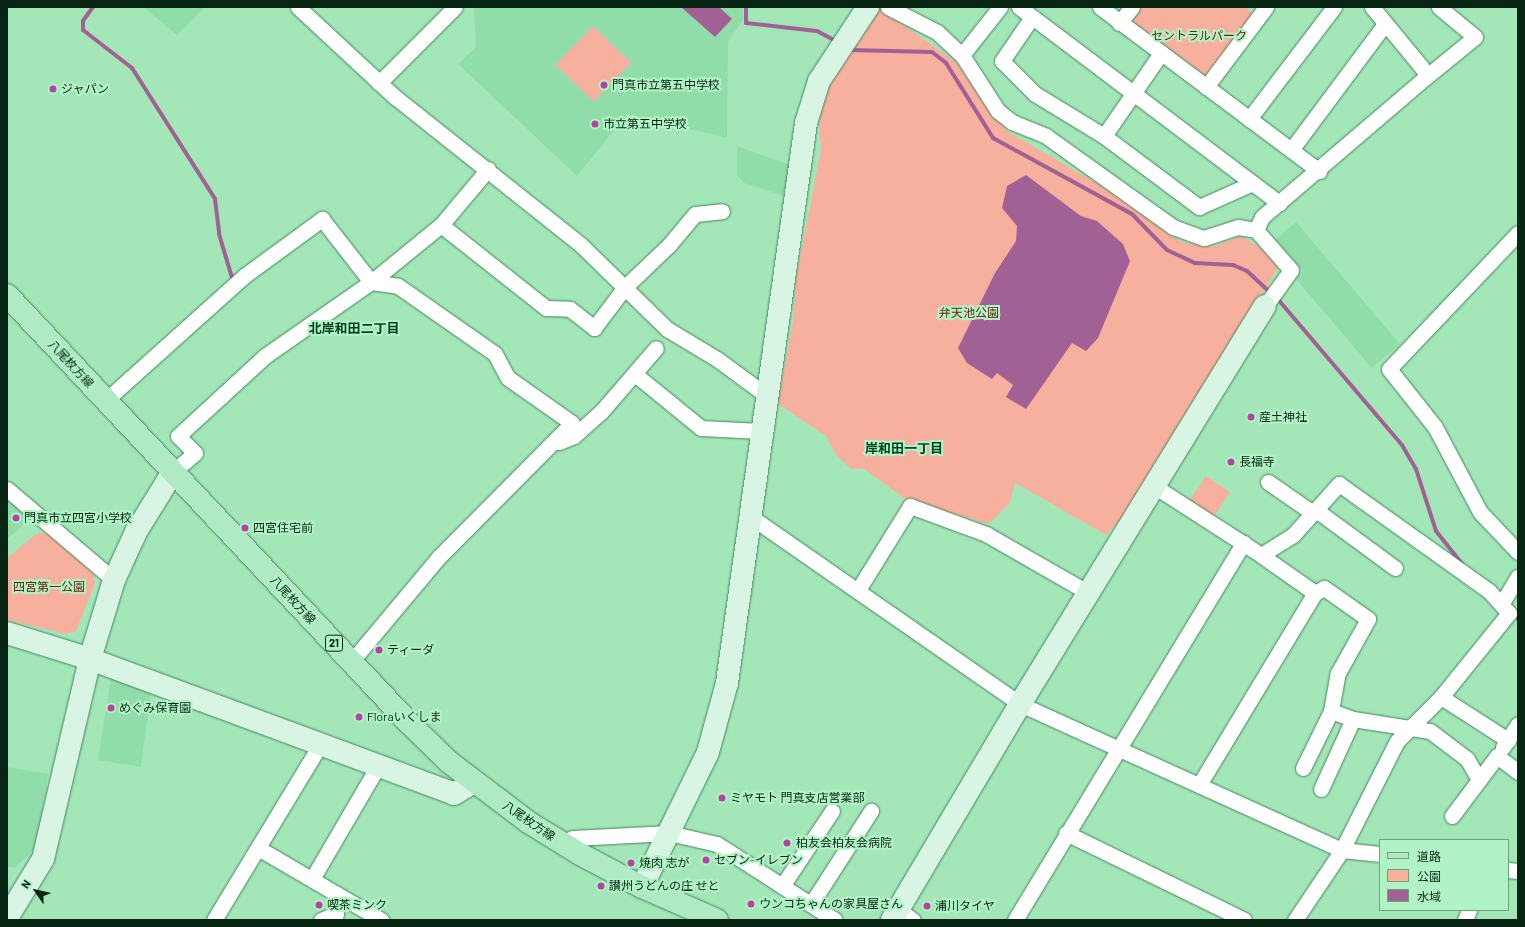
<!DOCTYPE html>
<meta charset="utf-8">
<style>
body{margin:0}
#map{position:relative;width:1525px;height:927px;overflow:hidden;background:#a3e7b9;font-family:Barlow,"Noto Sans JP",sans-serif}
div>[style]{position:absolute}
.built>*{inset:0;background:#91ddaa}
.green>*{inset:0;background:#f7b09e;transform-origin:0 0}
.water>*{inset:0;background:#a26195}
.stream>*{height:4px;margin:-2px;padding:0 2px;transform-origin:2px;border-radius:2px;background:#a26195}
.roads{filter:drop-shadow(0 0 1px #45865d) drop-shadow(0 0 1px #45865d)}
.street>*{height:15px;margin:-7.5px;padding:0 7.5px;transform-origin:7.5px;border-radius:7.5px;background:#fff}
.secondary>*{height:22px;margin:-11px;padding:0 11px;transform-origin:11px;border-radius:11px;background:#d8f4e2}
.primary>*{height:22px;margin:-11px;padding:0 11px;transform-origin:11px;border-radius:11px;background:#b0eac5}
.dots>*{width:11px;height:11px;translate:-50% -50%;box-sizing:border-box;border:2px solid #b0f4c6;border-radius:50%}
span{translate:-50% -50%;white-space:nowrap;text-align:center;line-height:1.15;-webkit-text-stroke:4px #b0f4c6;paint-order:stroke}
.shield-label span{padding:1px 3px;background:#b0f4c6;border:1px solid;border-radius:3px;-webkit-text-stroke-width:0}
.shield-label{font-size:11px;color:#092514;font-weight:700}
.park-label{font-size:12px;color:#6c200d}
.poi-label{font-size:12px;color:#092514}
.left{translate:0 -50%;text-align:left}
.street-label{font-size:12px;color:#092514}
.neighbourhood-label{font-size:13px;color:#053c20;font-weight:700}
.frame{position:absolute;inset:0;border:8px solid #092514;pointer-events:none}
.legend{position:absolute;left:1379px;top:839px;width:130px;height:72px;box-sizing:border-box;background:#b0f4c6;border:1px solid #6da17f;margin:0;padding:5px 7px;list-style:none;font-size:12px;color:#092514}
.legend li{display:flex;align-items:center;gap:8px;height:20px}
.legend b{width:20px;border:1px solid #6da17f}
.north{position:absolute;left:16px;top:871px;width:40px;height:40px;-webkit-text-stroke:3px #b0f4c6;paint-order:stroke;rotate:304deg;font-size:11px;font-weight:700;line-height:16px;text-align:center;color:#092514}
.north::after{content:'';display:block;margin:auto;width:14px;height:18px;background:#092514;clip-path:polygon(50% 0,100% 100%,50% 72%,0 100%)}
</style>
<div id="map">
<div class="built">
<i style="clip-path:polygon(143px 7px,205px 7px,177px 35px)"></i>
<i style="clip-path:polygon(474px 7px,743px 7px,743px 19px,728px 42px,727px 138px,627px 114px,577px 176px,458px 64px,476px 47px)"></i>
<i style="clip-path:polygon(737px 146px,793px 166px,787px 197px,744px 183px,737px 175px)"></i>
<i style="clip-path:polygon(1296px 222px,1400px 344px,1372px 368px,1295px 278px,1303px 271px,1276px 239px)"></i>
<i style="clip-path:polygon(7px 497px,26px 513px,26px 523px,7px 539px)"></i>
<i style="clip-path:polygon(111px 677px,151px 693px,141px 767px,98px 760px)"></i>
<i style="clip-path:polygon(7px 767px,48px 774px,38px 846px,15px 868px,7px 867px)"></i>
</div>
<div class="green">
<i style="clip-path:polygon(878px 7px,955px 61px,1007px 131px,1123px 198px,1173px 237px,1185px 243px,1216px 246px,1240px 236px,1270px 253px,1279px 267px,1267px 285px,1296px 317px,1266px 287px,1123px 517px,1106px 535px,1015px 483px,1010px 502px,989px 524px,907px 500px,864px 469px,851px 469px,836px 455px,826px 436px,778px 404px,793px 321px,796px 279px,821px 149px,819px 123px,827px 85px)"></i>
<i style="clip-path:polygon(1140px 7px,1245px 7px,1254px 14px,1208px 74px,1200px 75px,1132px 24px)"></i>
<i style="left:593px;top:26px;width:53px;height:54px;rotate:44deg"></i>
<i style="left:1206px;top:476px;width:29px;height:29px;rotate:34deg"></i>
<i style="clip-path:polygon(47px 533px,93px 571px,95px 584px,76px 631px,66px 634px,7px 620px,7px 558px,36px 534px)"></i>
</div>
<div class="water">
<i style="clip-path:polygon(681px 7px,719px 7px,732px 19px,715px 37px)"></i>
<i style="clip-path:polygon(1026px 175px,1081px 216px,1097px 221px,1123px 244px,1130px 261px,1098px 338px,1086px 351px,1072px 343px,1026px 409px,1006px 397px,1013px 385px,997px 373px,992px 379px,967px 363px,958px 348px,995px 273px,1016px 241px,1017px 226px,1002px 208px,1007px 186px)"></i>
</div>
<div class="stream">
<i style="left:93px;top:7px;width:17px;rotate:126deg"></i>
<i style="left:83px;top:21px;width:9px;rotate:90deg"></i>
<i style="left:83px;top:30px;width:62px;rotate:37.8deg"></i>
<i style="left:132px;top:68px;width:155px;rotate:57.6deg"></i>
<i style="left:215px;top:199px;width:35px;rotate:83deg"></i>
<i style="left:219px;top:234px;width:49px;rotate:73.4deg"></i>
<i style="left:746px;top:7px;width:16px;rotate:90deg"></i>
<i style="left:746px;top:23px;width:71px;rotate:6.4deg"></i>
<i style="left:817px;top:31px;width:17px;rotate:28deg"></i>
<i style="left:850px;top:50px;width:82px;rotate:1.4deg"></i>
<i style="left:932px;top:52px;width:18px;rotate:38deg"></i>
<i style="left:946px;top:63px;width:89px;rotate:57.9deg"></i>
<i style="left:993px;top:138px;width:158px;rotate:28.7deg"></i>
<i style="left:1132px;top:214px;width:50px;rotate:45.8deg"></i>
<i style="left:1167px;top:250px;width:31px;rotate:25deg"></i>
<i style="left:1195px;top:263px;width:38px;rotate:3deg"></i>
<i style="left:1233px;top:265px;width:15px;rotate:23deg"></i>
<i style="left:1247px;top:271px;width:33px;rotate:43deg"></i>
<i style="left:1276px;top:297px;width:194px;rotate:49.6deg"></i>
<i style="left:1402px;top:445px;width:28px;rotate:60deg"></i>
<i style="left:1416px;top:469px;width:65px;rotate:72.1deg"></i>
<i style="left:1436px;top:531px;width:43px;rotate:51.5deg"></i>
<i style="left:1513px;top:612px;width:9px;rotate:54deg"></i>
</div>
<div class="roads">
<div class="street">
<i style="left:298px;top:7px;width:132px;rotate:42.9deg"></i>
<i style="left:395px;top:97px;width:238px;rotate:38.5deg"></i>
<i style="left:581px;top:245px;width:120px;rotate:44.3deg"></i>
<i style="left:667px;top:329px;width:58px;rotate:31deg"></i>
<i style="left:717px;top:359px;width:61px;rotate:36.3deg"></i>
<i style="left:888px;top:7px;width:55px;rotate:27deg"></i>
<i style="left:937px;top:32px;width:34px;rotate:43deg"></i>
<i style="left:962px;top:55px;width:61px;rotate:-51.6deg"></i>
<i style="left:1019px;top:7px;width:326px;rotate:37deg"></i>
<i style="left:1100px;top:7px;width:274px;rotate:36.8deg"></i>
<i style="left:1032px;top:17px;width:53px;rotate:124.3deg"></i>
<i style="left:1002px;top:61px;width:47px;rotate:45deg"></i>
<i style="left:1035px;top:94px;width:81px;rotate:31.3deg"></i>
<i style="left:1104px;top:136px;width:119px;rotate:36.8deg"></i>
<i style="left:1199px;top:207px;width:59px;rotate:-24deg"></i>
<i style="left:1119px;top:23px;width:21px;rotate:-51deg"></i>
<i style="left:962px;top:55px;width:67px;rotate:57.3deg"></i>
<i style="left:998px;top:111px;width:18px;rotate:38deg"></i>
<i style="left:1012px;top:122px;width:37px;rotate:22deg"></i>
<i style="left:1046px;top:136px;width:156px;rotate:35.6deg"></i>
<i style="left:1173px;top:227px;width:33px;rotate:20deg"></i>
<i style="left:1204px;top:238px;width:36px;rotate:-18deg"></i>
<i style="left:1238px;top:227px;width:18px;rotate:9deg"></i>
<i style="left:1426px;top:77px;width:63px;rotate:-39.2deg"></i>
<i style="left:1475px;top:37px;width:47px;rotate:-140.2deg"></i>
<i style="left:379px;top:83px;width:107px;rotate:-45deg"></i>
<i style="left:1206px;top:87px;width:100px;rotate:-53.1deg"></i>
<i style="left:1249px;top:119px;width:141px;rotate:-52.8deg"></i>
<i style="left:1104px;top:136px;width:101px;rotate:-55.5deg"></i>
<i style="left:1291px;top:150px;width:157px;rotate:-53.3deg"></i>
<i style="left:441px;top:225px;width:134px;rotate:38.3deg"></i>
<i style="left:546px;top:308px;width:24px;rotate:2deg"></i>
<i style="left:570px;top:309px;width:31px;rotate:38deg"></i>
<i style="left:594px;top:328px;width:51px;rotate:-52.9deg"></i>
<i style="left:625px;top:287px;width:61px;rotate:-43.7deg"></i>
<i style="left:669px;top:245px;width:40px;rotate:-50deg"></i>
<i style="left:695px;top:214px;width:27px;rotate:-6deg"></i>
<i style="left:1518px;top:233px;width:187px;rotate:133.5deg"></i>
<i style="left:1389px;top:369px;width:74px;rotate:51.6deg"></i>
<i style="left:1435px;top:427px;width:96px;rotate:62.1deg"></i>
<i style="left:1480px;top:512px;width:55px;rotate:46.5deg"></i>
<i style="left:1265px;top:306px;width:44px;rotate:-54.2deg"></i>
<i style="left:1291px;top:270px;width:53px;rotate:-131.2deg"></i>
<i style="left:1256px;top:230px;width:14px;rotate:-65deg"></i>
<i style="left:1262px;top:217px;width:218px;rotate:-40.5deg"></i>
<i style="left:1428px;top:75px;width:88px;rotate:-129.5deg"></i>
<i style="left:636px;top:375px;width:84px;rotate:39.2deg"></i>
<i style="left:701px;top:428px;width:60px;rotate:2.9deg"></i>
<i style="left:106px;top:400px;width:186px;rotate:-41.9deg"></i>
<i style="left:244px;top:276px;width:97px;rotate:-36.2deg"></i>
<i style="left:322px;top:219px;width:80px;rotate:52.1deg"></i>
<i style="left:371px;top:282px;width:27px;rotate:8deg"></i>
<i style="left:398px;top:286px;width:118px;rotate:35deg"></i>
<i style="left:495px;top:354px;width:27px;rotate:62deg"></i>
<i style="left:508px;top:378px;width:78px;rotate:35.1deg"></i>
<i style="left:572px;top:423px;width:190px;rotate:134.8deg"></i>
<i style="left:438px;top:558px;width:134px;rotate:129.9deg"></i>
<i style="left:559px;top:442px;width:16px;rotate:-22deg"></i>
<i style="left:574px;top:436px;width:36px;rotate:-42deg"></i>
<i style="left:601px;top:412px;width:84px;rotate:-49.3deg"></i>
<i style="left:173px;top:472px;width:29px;rotate:-41deg"></i>
<i style="left:195px;top:453px;width:24px;rotate:-135deg"></i>
<i style="left:178px;top:436px;width:118px;rotate:-42.6deg"></i>
<i style="left:265px;top:356px;width:129px;rotate:-34.9deg"></i>
<i style="left:371px;top:282px;width:90px;rotate:-39.2deg"></i>
<i style="left:441px;top:225px;width:73px;rotate:-50deg"></i>
<i style="left:1268px;top:482px;width:55px;rotate:34.6deg"></i>
<i style="left:1154px;top:486px;width:127px;rotate:32.8deg"></i>
<i style="left:1261px;top:555px;width:38px;rotate:-32deg"></i>
<i style="left:1293px;top:535px;width:69px;rotate:-48deg"></i>
<i style="left:1339px;top:484px;width:184px;rotate:35.5deg"></i>
<i style="left:1489px;top:591px;width:30px;rotate:48deg"></i>
<i style="left:1509px;top:613px;width:108px;rotate:129deg"></i>
<i style="left:1441px;top:697px;width:62px;rotate:135deg"></i>
<i style="left:1397px;top:741px;width:122px;rotate:116.8deg"></i>
<i style="left:1342px;top:850px;width:84px;rotate:123.9deg"></i>
<i style="left:7px;top:489px;width:140px;rotate:40.4deg"></i>
<i style="left:1316px;top:510px;width:98px;rotate:36.3deg"></i>
<i style="left:751px;top:517px;width:328px;rotate:34.8deg"></i>
<i style="left:1020px;top:704px;width:354px;rotate:24.4deg"></i>
<i style="left:1342px;top:850px;width:38px;rotate:6deg"></i>
<i style="left:858px;top:590px;width:99px;rotate:-58.2deg"></i>
<i style="left:910px;top:506px;width:81px;rotate:20.2deg"></i>
<i style="left:986px;top:534px;width:119px;rotate:29.8deg"></i>
<i style="left:1502px;top:603px;width:31px;rotate:-59deg"></i>
<i style="left:1441px;top:697px;width:80px;rotate:32.7deg"></i>
<i style="left:1331px;top:711px;width:23px;rotate:20deg"></i>
<i style="left:1353px;top:719px;width:78px;rotate:8.9deg"></i>
<i style="left:1430px;top:731px;width:46px;rotate:37.1deg"></i>
<i style="left:1467px;top:759px;width:24px;rotate:60deg"></i>
<i style="left:1503px;top:747px;width:27px;rotate:-57deg"></i>
<i style="left:1303px;top:768px;width:64px;rotate:-63.8deg"></i>
<i style="left:1331px;top:711px;width:39px;rotate:-80deg"></i>
<i style="left:1338px;top:673px;width:62px;rotate:-60.9deg"></i>
<i style="left:1368px;top:619px;width:54px;rotate:-144.8deg"></i>
<i style="left:1324px;top:588px;width:10px;rotate:151deg"></i>
<i style="left:1199px;top:785px;width:224px;rotate:-58.9deg"></i>
<i style="left:1315px;top:593px;width:66px;rotate:-144.9deg"></i>
<i style="left:1321px;top:789px;width:77px;rotate:-65.4deg"></i>
<i style="left:1452px;top:816px;width:75px;rotate:-53.1deg"></i>
<i style="left:1497px;top:756px;width:26px;rotate:37deg"></i>
<i style="left:1066px;top:833px;width:198px;rotate:26deg"></i>
<i style="left:561px;top:843px;width:13px;rotate:-23deg"></i>
<i style="left:573px;top:838px;width:96px;rotate:-3deg"></i>
<i style="left:669px;top:833px;width:49px;rotate:12.9deg"></i>
<i style="left:717px;top:844px;width:140px;rotate:32.8deg"></i>
<i style="left:258px;top:848px;width:143px;rotate:30.3deg"></i>
<i style="left:1508px;top:870px;width:10px;rotate:6deg"></i>
<i style="left:312px;top:879px;width:131px;rotate:-59.7deg"></i>
<i style="left:782px;top:886px;width:90px;rotate:-56.3deg"></i>
<i style="left:811px;top:904px;width:111px;rotate:-57.2deg"></i>
<i style="left:899px;top:910px;width:17px;rotate:36deg"></i>
<i style="left:214px;top:920px;width:205px;rotate:-58.8deg"></i>
<i style="left:321px;top:920px;width:16px;rotate:-22deg"></i>
<i style="left:336px;top:914px;width:20px;rotate:-87deg"></i>
<i style="left:1015px;top:920px;width:441px;rotate:-58.8deg"></i>
<i style="left:1465px;top:920px;width:11px;rotate:-68deg"></i>
</div>
<div class="secondary">
<i style="left:173px;top:472px;width:70px;rotate:121.7deg"></i>
<i style="left:136px;top:532px;width:53px;rotate:114.6deg"></i>
<i style="left:114px;top:580px;width:83px;rotate:106.9deg"></i>
<i style="left:90px;top:659px;width:388px;rotate:20.3deg"></i>
<i style="left:454px;top:794px;width:23px;rotate:-31deg"></i>
<i style="left:7px;top:633px;width:87px;rotate:17.4deg"></i>
<i style="left:90px;top:659px;width:205px;rotate:103.2deg"></i>
<i style="left:43px;top:859px;width:69px;rotate:121.4deg"></i>
<i style="left:642px;top:887px;width:150px;rotate:-63.9deg"></i>
<i style="left:708px;top:752px;width:72px;rotate:-74.6deg"></i>
<i style="left:727px;top:683px;width:566px;rotate:-81.97deg"></i>
<i style="left:806px;top:123px;width:44px;rotate:-72.8deg"></i>
<i style="left:819px;top:81px;width:89px;rotate:-56.5deg"></i>
<i style="left:892px;top:920px;width:251px;rotate:-59.3deg"></i>
<i style="left:1020px;top:704px;width:467px;rotate:-58.4deg"></i>
</div>
<div class="primary">
<i style="left:7px;top:295px;width:587px;rotate:46.79deg"></i>
<i style="left:409px;top:723px;width:56px;rotate:44.3deg"></i>
<i style="left:449px;top:762px;width:99px;rotate:37.2deg"></i>
<i style="left:528px;top:822px;width:61px;rotate:31.6deg"></i>
<i style="left:580px;top:854px;width:70px;rotate:28deg"></i>
<i style="left:642px;top:887px;width:82px;rotate:23.7deg"></i>
</div>
</div>
<div class="dots">
<i style="left:604px;top:85px;background:#b344a1"></i>
<i style="left:53px;top:89px;background:#b344a1"></i>
<i style="left:595px;top:124px;background:#b344a1"></i>
<i style="left:1251px;top:417px;background:#b344a1"></i>
<i style="left:1231px;top:462px;background:#b344a1"></i>
<i style="left:16px;top:518px;background:#b344a1"></i>
<i style="left:245px;top:528px;background:#b344a1"></i>
<i style="left:379px;top:650px;background:#b344a1"></i>
<i style="left:111px;top:708px;background:#b344a1"></i>
<i style="left:359px;top:717px;background:#b344a1"></i>
<i style="left:722px;top:798px;background:#b344a1"></i>
<i style="left:787px;top:843px;background:#b344a1"></i>
<i style="left:706px;top:860px;background:#b344a1"></i>
<i style="left:631px;top:863px;background:#b344a1"></i>
<i style="left:601px;top:886px;background:#b344a1"></i>
<i style="left:751px;top:904px;background:#b344a1"></i>
<i style="left:319px;top:905px;background:#b344a1"></i>
<i style="left:927px;top:906px;background:#b344a1"></i>
</div>
<div class="shield-label">
<span style="left:334px;top:643px">21</span>
</div>
<div class="park-label">
<span style="left:1199px;top:36px">セントラルパーク</span>
<span style="left:969px;top:313px">弁天池公園</span>
<span style="left:49px;top:587px">四宮第一公園</span>
</div>
<div class="poi-label">
<span class="left" style="left:612px;top:85px">門真市立第五中学校</span>
<span class="left" style="left:61px;top:89px">ジャパン</span>
<span class="left" style="left:603px;top:124px">市立第五中学校</span>
<span class="left" style="left:1259px;top:417px">産土神社</span>
<span class="left" style="left:1239px;top:462px">長福寺</span>
<span class="left" style="left:24px;top:518px">門真市立四宮小学校</span>
<span class="left" style="left:253px;top:528px">四宮住宅前</span>
<span class="left" style="left:387px;top:650px">ティーダ</span>
<span class="left" style="left:119px;top:708px">めぐみ保育園</span>
<span class="left" style="left:367px;top:717px">Floraいくしま</span>
<span class="left" style="left:730px;top:798px">ミヤモト 門真支店営業部</span>
<span class="left" style="left:796px;top:843px">柏友会柏友会病院</span>
<span class="left" style="left:714px;top:860px">セブン-イレブン</span>
<span class="left" style="left:639px;top:863px">焼肉 志が</span>
<span class="left" style="left:609px;top:886px">讃州うどんの庄 せと</span>
<span class="left" style="left:759px;top:904px">ウンコちゃんの家具屋さん</span>
<span class="left" style="left:327px;top:905px">喫茶ミンク</span>
<span class="left" style="left:935px;top:906px">浦川タイヤ</span>
</div>
<div class="street-label">
<span style="left:71px;top:364px;rotate:47deg">八尾枚方線</span>
<span style="left:293px;top:600px;rotate:47deg">八尾枚方線</span>
<span style="left:529px;top:821px;rotate:34deg">八尾枚方線</span>
</div>
<div class="neighbourhood-label">
<span style="left:354px;top:328px">北岸和田二丁目</span>
<span style="left:904px;top:448px">岸和田一丁目</span>
</div>
<div class="frame"></div>
<ul class="legend">
<li><b style="height:5px;background:#b0eac5"></b>道路</li>
<li><b style="height:11px;background:#f7b09e"></b>公園</li>
<li><b style="height:11px;background:#a26195"></b>水域</li>
</ul>
<div class="north">N</div>
</div>
